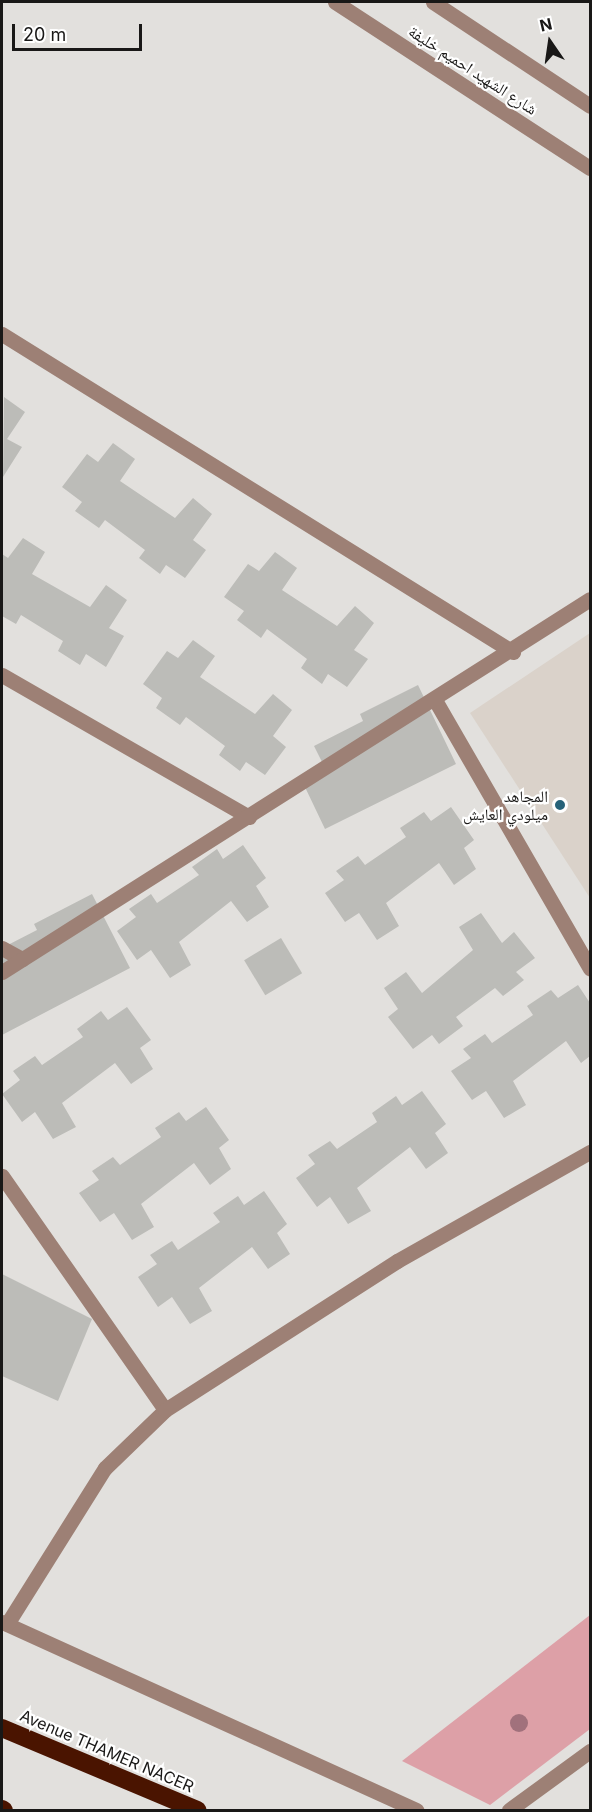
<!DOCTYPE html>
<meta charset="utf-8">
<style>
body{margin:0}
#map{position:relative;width:592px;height:1812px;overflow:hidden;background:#e2e0dd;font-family:Inter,"Noto Naskh Arabic",sans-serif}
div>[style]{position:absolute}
.built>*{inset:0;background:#dad2ca}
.green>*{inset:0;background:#dda0a7}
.building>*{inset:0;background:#bcbcb8;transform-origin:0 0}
.minor>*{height:15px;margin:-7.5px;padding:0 7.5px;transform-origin:7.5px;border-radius:7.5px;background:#9d8075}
.highway>*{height:18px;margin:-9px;padding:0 9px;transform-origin:9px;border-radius:9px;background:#4a1400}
.trees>*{width:18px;height:18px;margin:-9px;border-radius:50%;background:#a1717c}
.dots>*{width:16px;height:16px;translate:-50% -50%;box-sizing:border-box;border:3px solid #fff;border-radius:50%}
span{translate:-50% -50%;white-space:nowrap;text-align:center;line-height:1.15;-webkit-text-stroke:4.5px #fff;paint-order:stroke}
.street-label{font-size:16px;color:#191817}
.poi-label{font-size:16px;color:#191817}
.right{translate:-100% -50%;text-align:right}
.frame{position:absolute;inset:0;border:3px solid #191817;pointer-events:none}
.north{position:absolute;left:520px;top:12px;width:60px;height:60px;-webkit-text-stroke:4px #fff;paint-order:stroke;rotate:347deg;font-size:16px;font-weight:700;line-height:24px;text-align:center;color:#191817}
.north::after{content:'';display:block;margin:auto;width:21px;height:27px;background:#191817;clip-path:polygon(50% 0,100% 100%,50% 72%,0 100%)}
.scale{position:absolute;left:12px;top:24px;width:130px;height:27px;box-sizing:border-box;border:3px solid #191817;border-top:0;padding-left:8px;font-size:18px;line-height:21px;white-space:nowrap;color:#191817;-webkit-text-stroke:4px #fff;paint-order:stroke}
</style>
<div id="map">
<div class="built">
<i style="clip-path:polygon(590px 633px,590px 898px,470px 713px)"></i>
</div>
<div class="green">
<i style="clip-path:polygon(590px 1615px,590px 1729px,490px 1805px,402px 1761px)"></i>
</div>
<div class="building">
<i style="clip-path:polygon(4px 397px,25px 412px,7px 439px,22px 447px,3px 477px)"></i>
<i style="clip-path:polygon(113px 443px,135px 459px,120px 481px,175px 518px,193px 498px,212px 514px,193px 540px,206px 550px,185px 578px,166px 565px,160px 574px,139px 558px,145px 550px,105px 520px,99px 528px,75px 511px,82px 502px,62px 487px,87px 454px,98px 462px)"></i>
<i style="clip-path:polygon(23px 538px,45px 552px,32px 574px,90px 607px,106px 585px,127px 600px,109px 628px,124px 636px,106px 667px,86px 654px,80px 665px,58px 651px,63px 641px,21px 615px,16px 624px,2px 616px,2px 554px,8px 558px)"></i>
<i style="clip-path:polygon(275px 552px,297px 568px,282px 590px,337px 626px,355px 606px,374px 623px,354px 650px,368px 659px,347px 687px,328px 674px,322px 684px,301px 668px,307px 659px,267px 629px,261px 638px,237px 620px,244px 611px,224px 597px,248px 564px,259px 571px)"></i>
<i style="clip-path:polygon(193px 640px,215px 656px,200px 677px,255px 714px,273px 694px,292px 710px,273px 736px,286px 747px,265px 775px,246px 762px,240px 771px,219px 755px,225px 746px,186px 717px,180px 725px,156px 708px,162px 698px,143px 684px,167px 651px,178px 658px)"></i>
<i style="clip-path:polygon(418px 685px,456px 764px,325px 829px,304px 785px,328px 774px,314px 746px,363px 721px,360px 714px)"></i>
<i style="clip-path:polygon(451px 807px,474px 840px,464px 848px,476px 869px,454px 885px,439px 863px,386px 903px,399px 926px,377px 940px,359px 913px,345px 922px,325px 893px,344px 880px,336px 871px,358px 856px,365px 865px,406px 837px,400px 828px,424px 812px,431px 821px)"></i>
<i style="clip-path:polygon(243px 845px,266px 878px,256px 886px,269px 907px,247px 922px,231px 901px,179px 942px,191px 965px,170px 978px,151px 950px,137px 960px,117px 931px,136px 917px,129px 909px,151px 894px,157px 903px,199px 875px,192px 867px,217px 849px,223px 859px)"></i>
<i style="clip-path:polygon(92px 894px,130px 968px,2px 1035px,2px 948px,37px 930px,34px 924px)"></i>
<i style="clip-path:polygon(481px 913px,502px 943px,514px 932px,535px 958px,516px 972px,524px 980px,503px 996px,495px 988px,456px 1017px,463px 1026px,439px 1044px,432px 1035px,413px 1049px,388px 1017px,398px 1009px,384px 988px,406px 972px,422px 993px,473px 950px,459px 927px)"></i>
<i style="left:281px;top:938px;width:41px;height:43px;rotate:59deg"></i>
<i style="clip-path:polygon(578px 985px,590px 1003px,590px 1056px,581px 1063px,566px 1041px,513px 1081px,526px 1105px,504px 1118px,486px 1091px,472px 1100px,451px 1071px,471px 1058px,463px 1049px,485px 1034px,492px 1043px,533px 1015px,527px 1006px,551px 990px,558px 998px)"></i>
<i style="clip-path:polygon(127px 1007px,151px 1040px,140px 1048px,153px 1069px,131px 1084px,115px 1063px,62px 1103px,76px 1127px,53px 1139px,35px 1112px,22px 1122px,2px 1094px,20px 1080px,13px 1071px,35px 1056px,42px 1065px,83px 1037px,77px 1029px,101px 1011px,108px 1020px)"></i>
<i style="clip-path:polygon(422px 1091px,446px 1124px,435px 1133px,448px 1153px,426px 1169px,410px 1147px,357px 1188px,371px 1211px,348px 1224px,330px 1197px,317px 1207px,296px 1178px,315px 1164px,308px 1155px,330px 1141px,337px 1149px,377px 1122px,372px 1113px,396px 1096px,402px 1105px)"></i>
<i style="clip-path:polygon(206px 1107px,229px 1140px,219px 1148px,231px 1169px,210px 1185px,194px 1163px,141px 1204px,154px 1227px,132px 1240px,114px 1213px,100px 1222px,79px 1193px,99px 1180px,92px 1171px,113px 1157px,120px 1165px,161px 1137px,155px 1128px,179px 1112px,186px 1121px)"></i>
<i style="clip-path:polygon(264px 1191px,287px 1224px,277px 1233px,290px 1254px,268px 1269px,252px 1247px,199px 1288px,212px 1311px,190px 1324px,172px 1297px,158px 1307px,138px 1277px,157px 1264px,150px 1255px,172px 1241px,178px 1250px,220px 1222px,213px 1213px,238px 1196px,244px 1205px)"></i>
<i style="clip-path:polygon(2px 1274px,92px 1319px,58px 1401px,2px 1376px)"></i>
</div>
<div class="minor">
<i style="left:335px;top:2px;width:304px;rotate:33.1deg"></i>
<i style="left:433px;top:2px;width:188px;rotate:33.5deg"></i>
<i style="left:2px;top:334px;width:602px;rotate:31.89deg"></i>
<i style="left:2px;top:675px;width:285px;rotate:29.9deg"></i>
<i style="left:435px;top:700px;width:310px;rotate:60deg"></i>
<i style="left:2px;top:948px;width:23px;rotate:29deg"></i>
<i style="left:2px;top:972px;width:696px;rotate:-32.39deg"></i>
<i style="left:2px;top:1176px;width:285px;rotate:55.1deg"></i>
<i style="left:2px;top:1622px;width:455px;rotate:24.4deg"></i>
<i style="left:7px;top:1624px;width:184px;rotate:-57.9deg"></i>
<i style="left:105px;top:1468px;width:83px;rotate:-44deg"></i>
<i style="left:165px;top:1410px;width:276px;rotate:-32.7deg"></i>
<i style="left:397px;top:1261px;width:222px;rotate:-29.5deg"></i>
<i style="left:509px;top:1810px;width:100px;rotate:-36.1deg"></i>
</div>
<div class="highway">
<i style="left:2px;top:1728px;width:212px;rotate:22.8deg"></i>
<i style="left:2px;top:1809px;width:2px;rotate:27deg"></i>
</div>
<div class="trees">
<i style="left:519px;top:1723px"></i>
</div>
<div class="dots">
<i style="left:560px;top:805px;background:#266279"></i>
</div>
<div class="street-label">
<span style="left:473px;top:70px;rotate:33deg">شارع الشهيد احميم خليفة</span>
<span style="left:107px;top:1751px;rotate:23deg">Avenue THAMER NACER</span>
</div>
<div class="poi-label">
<span class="right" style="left:548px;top:805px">المجاهد<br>ميلودي العايش</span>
</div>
<div class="frame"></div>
<div class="north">N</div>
<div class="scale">20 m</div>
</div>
